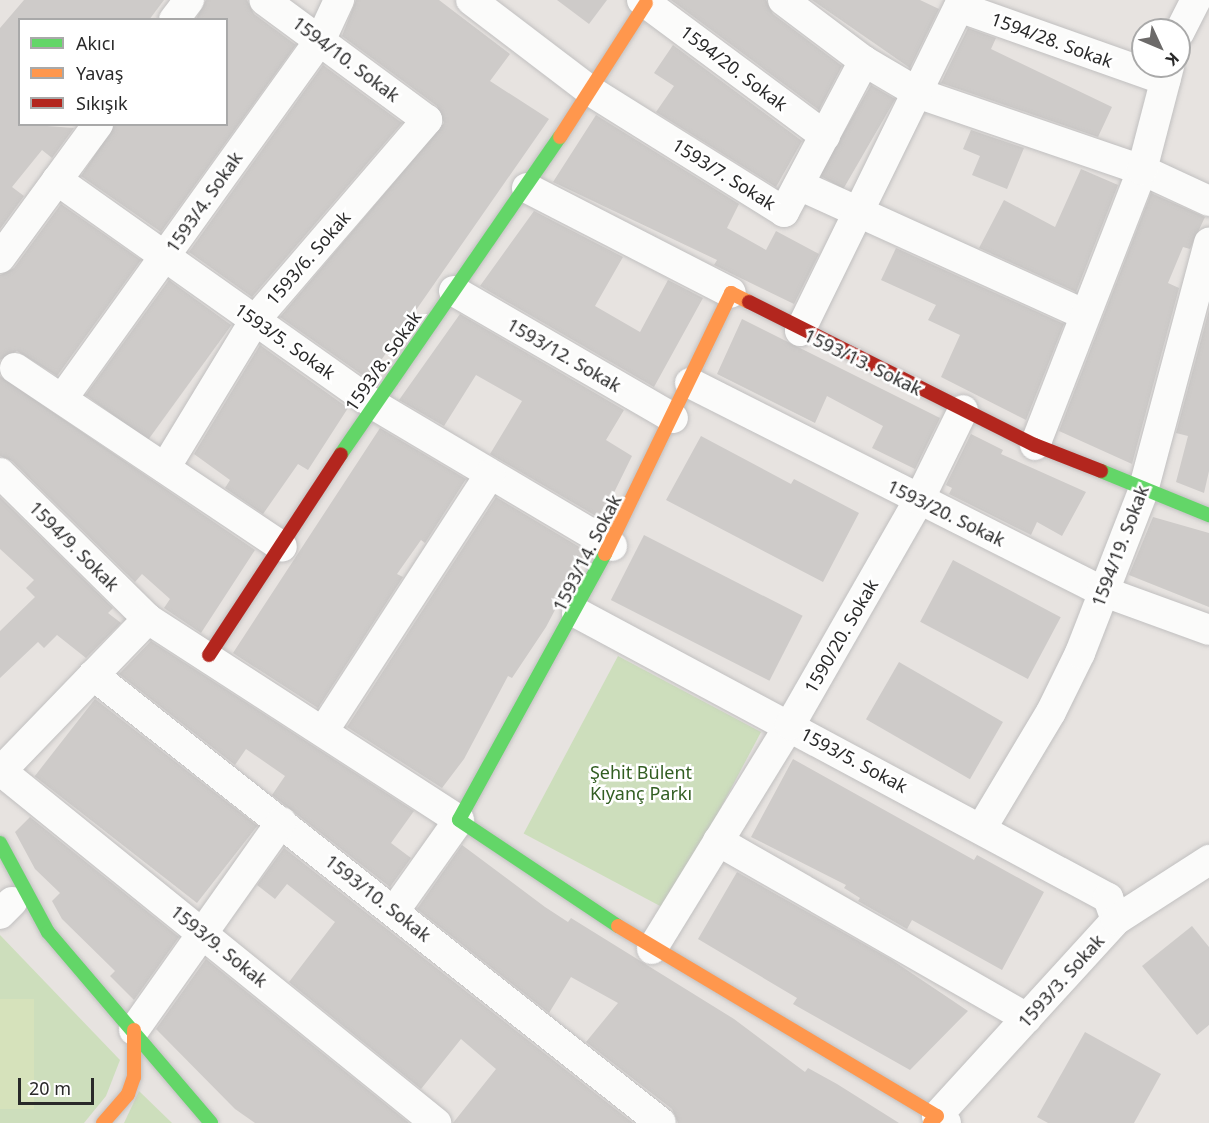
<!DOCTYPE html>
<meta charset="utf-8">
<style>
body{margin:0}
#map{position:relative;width:1209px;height:1123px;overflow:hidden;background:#e7e3e0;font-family:"Noto Sans",sans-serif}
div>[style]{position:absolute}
.green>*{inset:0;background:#cddebc;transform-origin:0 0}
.pitch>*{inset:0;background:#d6e2bb;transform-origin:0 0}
.building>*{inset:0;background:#cecbc9;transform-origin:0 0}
.roads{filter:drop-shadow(0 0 2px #c1c0c0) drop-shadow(0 0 2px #c1c0c0)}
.street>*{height:30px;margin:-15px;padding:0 15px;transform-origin:15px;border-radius:15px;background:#fbfbfa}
.fast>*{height:14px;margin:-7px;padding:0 7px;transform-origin:7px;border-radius:7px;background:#63d668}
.slow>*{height:14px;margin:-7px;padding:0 7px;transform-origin:7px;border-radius:7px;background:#ff974d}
.jam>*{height:14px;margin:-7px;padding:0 7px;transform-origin:7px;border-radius:7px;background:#b3261e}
span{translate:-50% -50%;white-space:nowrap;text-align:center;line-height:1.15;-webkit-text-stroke:5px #fff;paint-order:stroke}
.street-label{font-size:18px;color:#292929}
.park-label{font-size:18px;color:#325e22}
.legend{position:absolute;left:18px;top:18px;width:210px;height:108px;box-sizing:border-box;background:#fff;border:2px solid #a9a9a9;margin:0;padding:8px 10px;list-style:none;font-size:18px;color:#292929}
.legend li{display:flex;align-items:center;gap:12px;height:30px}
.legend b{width:30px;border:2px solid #a9a9a9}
.north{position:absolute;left:1131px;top:18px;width:60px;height:60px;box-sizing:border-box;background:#fff;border:2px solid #a9a9a9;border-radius:50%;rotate:134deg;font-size:16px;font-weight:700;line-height:24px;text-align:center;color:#292929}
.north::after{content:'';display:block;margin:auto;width:21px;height:27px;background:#6c6a69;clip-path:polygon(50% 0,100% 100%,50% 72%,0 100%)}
.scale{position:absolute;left:18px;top:1078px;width:76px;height:27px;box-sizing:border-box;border:3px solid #292929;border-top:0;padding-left:8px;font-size:18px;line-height:21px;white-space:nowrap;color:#292929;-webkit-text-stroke:4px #fff;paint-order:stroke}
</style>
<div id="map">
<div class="green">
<i style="left:618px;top:656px;width:162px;height:201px;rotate:28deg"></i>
<i style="clip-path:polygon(0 935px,120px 1060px,106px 1096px,84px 1123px,0 1123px)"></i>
<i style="clip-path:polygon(139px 1091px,172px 1123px,124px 1123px)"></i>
</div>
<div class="pitch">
<i style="left:0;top:999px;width:34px;height:110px"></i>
</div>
<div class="building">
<i style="clip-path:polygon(24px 0,164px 0,149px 20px,20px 20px,20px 124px,74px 128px,52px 158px,42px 150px,12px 187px,24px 196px,0 229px,0 28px)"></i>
<i style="clip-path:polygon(206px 0,247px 0,254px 14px,296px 45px,161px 232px,81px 176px,115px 124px,226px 124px,226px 20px,196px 19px)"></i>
<i style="clip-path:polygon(356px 0,439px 0,510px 54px,490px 81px,549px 119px,368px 379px,280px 317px,444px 123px,437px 106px,342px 36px)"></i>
<i style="clip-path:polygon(557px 0,607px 0,589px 24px)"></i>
<i style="clip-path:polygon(671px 0,766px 0,773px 14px,842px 66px,819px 110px)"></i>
<i style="clip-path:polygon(812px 0,920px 0,939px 9px,910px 68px)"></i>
<i style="clip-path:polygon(968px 28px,996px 38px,991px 49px,1112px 107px,1098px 137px,941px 83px)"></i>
<i style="clip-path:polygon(673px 45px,802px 141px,776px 187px,656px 112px,674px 86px,654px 73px)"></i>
<i style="clip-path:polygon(323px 65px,402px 123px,252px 297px,189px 252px)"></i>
<i style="left:871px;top:85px;width:28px;height:104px;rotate:30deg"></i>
<i style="clip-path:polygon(596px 115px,739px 204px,727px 228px,766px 250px,776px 231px,819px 254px,794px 304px,714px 265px,717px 260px,553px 182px)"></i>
<i style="clip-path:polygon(971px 130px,1024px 148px,1007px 189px,972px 175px,980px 156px,963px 149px)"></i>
<i style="clip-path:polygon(1081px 169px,1118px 185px,1076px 292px,979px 248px,1004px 200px,1055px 227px)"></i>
<i style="clip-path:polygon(1151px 193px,1205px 217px,1190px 249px,1183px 247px,1168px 283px,1179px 288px,1132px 464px,1059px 431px)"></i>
<i style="clip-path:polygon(61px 204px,141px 260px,57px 376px,17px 351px,0 360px,0 275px,14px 268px)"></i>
<i style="clip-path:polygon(534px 211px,623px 257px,595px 306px,640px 332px,668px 280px,703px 298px,654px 387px,480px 286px)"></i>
<i style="clip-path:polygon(896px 248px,1064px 324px,1026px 420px,941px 377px,960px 335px,928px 320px,936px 305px,881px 280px)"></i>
<i style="left:169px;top:280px;width:77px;height:142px;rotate:36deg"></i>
<i style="clip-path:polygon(1209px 310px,1209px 471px,1204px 493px,1176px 482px,1188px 436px,1176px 433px)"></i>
<i style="clip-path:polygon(460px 314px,624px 410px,606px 440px,632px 456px,601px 519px,490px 454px,522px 401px,476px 375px,444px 426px,399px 400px)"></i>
<i style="clip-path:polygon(742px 319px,940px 418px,915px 469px,872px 448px,883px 426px,827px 396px,815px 423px,717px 374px)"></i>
<i style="clip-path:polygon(260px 345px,348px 408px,308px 470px,298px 464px,263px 514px,225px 488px,230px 480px,194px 454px)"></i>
<i style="clip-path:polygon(0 376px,255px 550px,201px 633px,164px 608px,170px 599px,142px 574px,135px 582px,12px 461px,0 456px)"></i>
<i style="clip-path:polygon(380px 428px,466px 479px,425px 543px,421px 540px,397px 574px,403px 577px,318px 708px,233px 653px)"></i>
<i style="clip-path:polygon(971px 434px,1003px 450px,1001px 454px,1086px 492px,1062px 536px,1037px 522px,1031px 535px,949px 494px,952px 488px,946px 485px)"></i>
<i style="clip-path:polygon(701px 436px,791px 484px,794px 479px,859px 513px,823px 582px,666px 500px)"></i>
<i style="clip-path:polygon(0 497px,113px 608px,108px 613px,121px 623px,86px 658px,57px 635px,44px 648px,38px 642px,0 678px,0 631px,35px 597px,26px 588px,34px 580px,0 549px)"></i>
<i style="clip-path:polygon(496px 497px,586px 551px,546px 627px,512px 678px,508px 676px,464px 759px,442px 788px,347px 727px)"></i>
<i style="clip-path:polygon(1153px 517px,1209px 533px,1209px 607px,1129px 575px)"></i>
<i style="left:644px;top:535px;width:178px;height:73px;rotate:27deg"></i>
<i style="left:953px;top:560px;width:122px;height:70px;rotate:28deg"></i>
<i style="clip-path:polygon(151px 641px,414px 811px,391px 843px,411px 858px,390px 887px,272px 795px,285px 776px,246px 749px,235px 765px,119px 674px)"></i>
<i style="left:899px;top:662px;width:120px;height:66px;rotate:30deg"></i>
<i style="left:95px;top:699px;width:206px;height:98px;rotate:38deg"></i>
<i style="clip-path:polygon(793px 759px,974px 860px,977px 855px,1044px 892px,1002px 970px,912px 920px,907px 929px,858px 901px,860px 898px,844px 888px,846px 885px,751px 837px)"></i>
<i style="clip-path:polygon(30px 817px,179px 937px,134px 1000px,110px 976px,115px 971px,62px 919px,52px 901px,60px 893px,35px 869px,15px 832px)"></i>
<i style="clip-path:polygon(462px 845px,545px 907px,568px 922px,571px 918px,734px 1019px,805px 1072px,808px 1068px,837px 1084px,899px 1123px,678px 1123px,672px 1109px,586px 1042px,618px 1003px,571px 977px,549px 1013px,417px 909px)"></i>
<i style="clip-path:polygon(284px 848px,633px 1123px,453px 1123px,496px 1069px,461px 1039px,421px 1089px,289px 982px,335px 922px,287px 884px,275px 899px,257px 885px)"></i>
<i style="clip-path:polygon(737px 872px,892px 960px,968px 1011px,910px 1070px,793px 1004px,797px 998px,698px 939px)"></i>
<i style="clip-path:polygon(1192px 926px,1209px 947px,1209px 1025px,1197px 1035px,1142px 966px)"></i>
<i style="clip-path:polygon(206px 959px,409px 1123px,255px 1123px,235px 1109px,156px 1029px)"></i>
<i style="clip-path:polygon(1085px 1032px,1161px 1074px,1134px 1123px,1048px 1123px,1037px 1117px)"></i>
</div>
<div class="roads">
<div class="street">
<i style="left:471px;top:0;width:148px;rotate:37.3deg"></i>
<i style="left:589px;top:90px;width:230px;rotate:32deg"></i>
<i style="left:784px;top:212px;width:171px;rotate:-62.1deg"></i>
<i style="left:642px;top:0;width:228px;rotate:36.6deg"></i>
<i style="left:783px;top:0;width:101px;rotate:37deg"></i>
<i style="left:864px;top:61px;width:65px;rotate:30.5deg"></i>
<i style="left:920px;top:94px;width:235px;rotate:18.9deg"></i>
<i style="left:1142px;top:170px;width:74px;rotate:24.8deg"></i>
<i style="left:959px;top:7px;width:219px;rotate:19.5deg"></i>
<i style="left:174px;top:20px;width:25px;rotate:-53deg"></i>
<i style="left:1179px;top:33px;width:37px;rotate:-63deg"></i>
<i style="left:57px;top:180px;width:387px;rotate:35.3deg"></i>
<i style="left:373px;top:404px;width:278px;rotate:30.7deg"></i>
<i style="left:799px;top:185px;width:314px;rotate:24.4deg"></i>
<i style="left:527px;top:188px;width:229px;rotate:27.2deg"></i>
<i style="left:0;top:258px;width:166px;rotate:-53.8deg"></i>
<i style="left:454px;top:291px;width:253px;rotate:30.1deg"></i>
<i style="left:800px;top:331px;width:361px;rotate:-63.9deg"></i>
<i style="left:15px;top:368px;width:321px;rotate:33.8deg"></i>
<i style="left:690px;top:383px;width:462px;rotate:26.8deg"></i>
<i style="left:1102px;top:591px;width:114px;rotate:20deg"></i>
<i style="left:62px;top:399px;width:443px;rotate:-54.3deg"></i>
<i style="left:321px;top:39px;width:43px;rotate:-65.2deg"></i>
<i style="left:1035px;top:445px;width:295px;rotate:-68.7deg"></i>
<i style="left:1142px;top:170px;width:107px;rotate:-75.4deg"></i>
<i style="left:165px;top:468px;width:173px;rotate:-58.7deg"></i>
<i style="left:255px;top:320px;width:264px;rotate:-49.3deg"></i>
<i style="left:427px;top:120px;width:202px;rotate:-143.6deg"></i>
<i style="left:0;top:473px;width:208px;rotate:44.6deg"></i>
<i style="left:577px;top:613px;width:603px;rotate:28.22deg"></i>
<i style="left:1108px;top:898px;width:23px;rotate:70deg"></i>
<i style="left:93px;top:675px;width:723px;rotate:38.26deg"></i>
<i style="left:324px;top:730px;width:305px;rotate:-57deg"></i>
<i style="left:1px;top:771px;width:560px;rotate:38.98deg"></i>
<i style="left:0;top:772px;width:213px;rotate:-46deg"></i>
<i style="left:148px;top:619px;width:370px;rotate:32.9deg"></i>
<i style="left:459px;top:820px;width:110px;rotate:125.4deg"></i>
<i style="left:981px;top:829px;width:136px;rotate:-59.1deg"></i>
<i style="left:1051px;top:712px;width:66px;rotate:-63.8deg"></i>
<i style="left:1080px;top:653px;width:174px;rotate:-68.7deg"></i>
<i style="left:1143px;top:491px;width:257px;rotate:-75.1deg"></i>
<i style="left:718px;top:841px;width:356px;rotate:29.8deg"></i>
<i style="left:0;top:914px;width:17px;rotate:-45deg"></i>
<i style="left:652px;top:949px;width:263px;rotate:-58.4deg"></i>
<i style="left:790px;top:725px;width:259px;rotate:-60.2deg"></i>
<i style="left:919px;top:500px;width:100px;rotate:-63.9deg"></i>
<i style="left:134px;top:1030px;width:255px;rotate:-54.7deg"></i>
<i style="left:946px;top:1123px;width:11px;rotate:-142deg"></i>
<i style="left:937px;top:1116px;width:265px;rotate:-47.6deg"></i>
<i style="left:1116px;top:920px;width:111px;rotate:-32.8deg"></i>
</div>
<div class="fast">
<i style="left:341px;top:454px;width:385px;rotate:-55.4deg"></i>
<i style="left:1101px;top:471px;width:117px;rotate:22.2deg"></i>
<i style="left:605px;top:554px;width:303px;rotate:118.8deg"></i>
<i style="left:459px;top:820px;width:191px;rotate:33.7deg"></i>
<i style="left:0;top:843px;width:101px;rotate:61.7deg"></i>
<i style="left:48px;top:932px;width:251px;rotate:49.5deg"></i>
</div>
<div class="slow">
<i style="left:560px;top:137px;width:159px;rotate:-57.3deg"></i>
<i style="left:605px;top:554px;width:290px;rotate:-64.2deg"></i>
<i style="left:731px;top:293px;width:20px;rotate:27deg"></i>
<i style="left:618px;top:926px;width:371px;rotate:30.8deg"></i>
<i style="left:937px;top:1116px;width:10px;rotate:135deg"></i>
<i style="left:103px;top:1123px;width:38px;rotate:-49deg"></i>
<i style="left:128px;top:1094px;width:18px;rotate:-71deg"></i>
<i style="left:134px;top:1077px;width:47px;rotate:-90deg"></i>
</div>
<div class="jam">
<i style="left:749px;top:302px;width:320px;rotate:26.6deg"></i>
<i style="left:1035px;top:445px;width:71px;rotate:21.5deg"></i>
<i style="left:209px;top:655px;width:240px;rotate:-56.7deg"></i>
</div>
</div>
<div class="street-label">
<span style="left:1052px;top:40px;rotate:20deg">1594/28. Sokak</span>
<span style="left:346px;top:59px;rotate:37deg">1594/10. Sokak</span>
<span style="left:734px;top:68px;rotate:37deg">1594/20. Sokak</span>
<span style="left:724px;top:174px;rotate:32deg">1593/7. Sokak</span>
<span style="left:204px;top:202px;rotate:-55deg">1593/4. Sokak</span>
<span style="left:308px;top:258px;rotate:-49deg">1593/6. Sokak</span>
<span style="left:285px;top:341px;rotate:35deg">1593/5. Sokak</span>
<span style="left:564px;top:355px;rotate:30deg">1593/12. Sokak</span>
<span style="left:383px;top:361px;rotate:-55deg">1593/8. Sokak</span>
<span style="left:863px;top:362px;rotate:26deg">1593/13. Sokak</span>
<span style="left:946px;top:513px;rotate:26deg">1593/20. Sokak</span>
<span style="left:74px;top:546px;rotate:45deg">1594/9. Sokak</span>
<span style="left:1120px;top:546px;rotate:-69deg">1594/19. Sokak</span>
<span style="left:587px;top:553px;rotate:-63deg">1593/14. Sokak</span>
<span style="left:841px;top:636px;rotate:-60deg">1590/20. Sokak</span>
<span style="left:854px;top:760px;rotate:28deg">1593/5. Sokak</span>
<span style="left:378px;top:898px;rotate:38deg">1593/10. Sokak</span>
<span style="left:219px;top:946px;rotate:39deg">1593/9. Sokak</span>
<span style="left:1061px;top:981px;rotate:-48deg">1593/3. Sokak</span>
</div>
<div class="park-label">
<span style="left:641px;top:783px">Şehit Bülent<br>Kıyanç Parkı</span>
</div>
<ul class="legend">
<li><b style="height:8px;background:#63d668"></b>Akıcı</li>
<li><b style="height:8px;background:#ff974d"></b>Yavaş</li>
<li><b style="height:8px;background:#b3261e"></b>Sıkışık</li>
</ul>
<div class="north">K</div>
<div class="scale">20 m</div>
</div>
